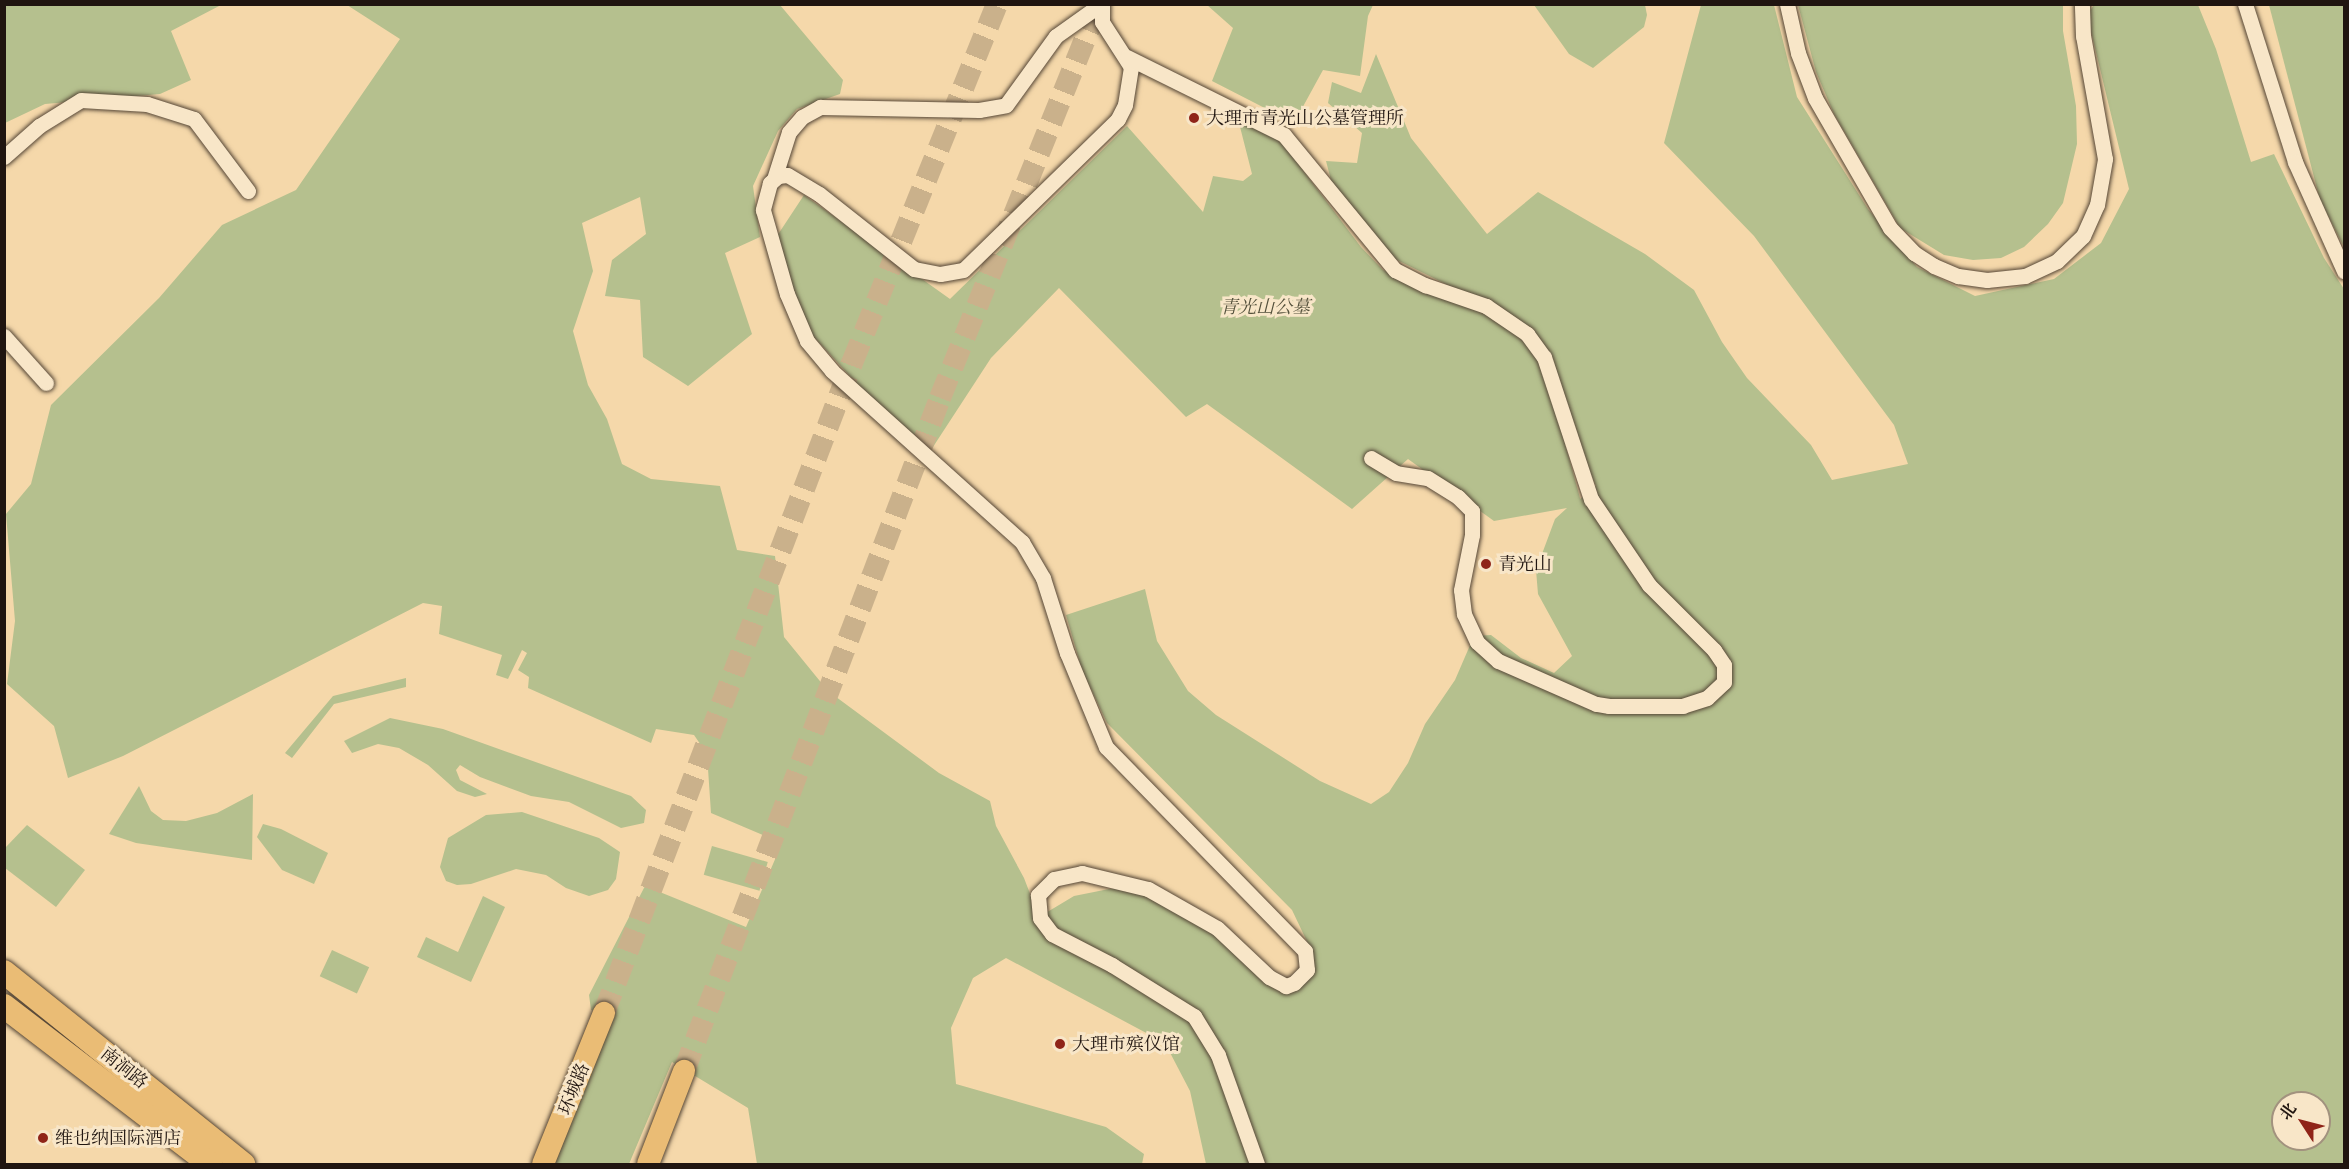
<!DOCTYPE html>
<meta charset="utf-8">
<style>
body{margin:0}
#map{position:relative;width:2349px;height:1169px;overflow:hidden;background:#f5d8aa;font-family:Alegreya,"Noto Serif SC",serif}
div>[style]{position:absolute}
.green>*{inset:0;background:#b5c08e;transform-origin:0 0}
.primary-tunnel>*{height:22px;margin-top:-11px;transform-origin:0;background:repeating-linear-gradient(90deg,#cab18b 0 22px,transparent 0 33px)}
.roads{filter:drop-shadow(0 0 2px #554636) drop-shadow(0 0 2px #554636)}
.minor>*{height:15px;margin:-7.5px;padding:0 7.5px;transform-origin:7.5px;border-radius:7.5px;background:#f8e6c8}
.primary>*{height:22px;margin:-11px;padding:0 11px;transform-origin:11px;border-radius:11px;background:#eabc75}
.trunk>*{height:24px;margin:-12px;padding:0 12px;transform-origin:12px;border-radius:12px;background:#eabc75}
.dots>*{width:16px;height:16px;translate:-50% -50%;box-sizing:border-box;border:3px solid #f8e6c8;border-radius:50%}
span{translate:-50% -50%;white-space:nowrap;text-align:center;line-height:1.15;-webkit-text-stroke:6px #f8e6c8;paint-order:stroke}
.poi-label{font-size:18px;color:#201510}
.left{translate:0 -50%;text-align:left}
.park-label{font-size:18px;color:#54513c;font-style:italic}
.street-label{font-size:18px;color:#201510}
.frame{position:absolute;inset:0;border:6px solid #201510;pointer-events:none}
.north{position:absolute;left:2271px;top:1091px;width:60px;height:60px;box-sizing:border-box;background:#f8e6c8;border:2px solid #a2927e;border-radius:50%;rotate:306deg;font-size:16px;font-weight:700;line-height:24px;text-align:center;color:#201510}
.north::after{content:'';display:block;margin:auto;width:21px;height:27px;background:#8f2418;clip-path:polygon(50% 0,100% 100%,50% 72%,0 100%)}
</style>
<div id="map">
<div class="green">
<i style="clip-path:polygon(5px 5px,221px 5px,171px 31px,191px 80px,160px 94px,45px 104px,5px 123px)"></i>
<i style="clip-path:polygon(evenodd,347px 5px,780px 5px,843px 80px,840px 94px,797px 109px,778px 131px,753px 186px,760px 237px,725px 253px,752px 334px,688px 386px,643px 357px,640px 300px,605px 296px,612px 260px,646px 234px,640px 197px,582px 223px,593px 271px,573px 331px,588px 385px,607px 419px,622px 464px,651px 479px,720px 486px,737px 550px,775px 556px,784px 637px,828px 691px,939px 773px,990px 801px,996px 826px,1024px 878px,1039px 917px,1074px 896px,1114px 888px,1160px 899px,1226px 939px,1289px 989px,1312px 952px,1292px 910px,1107px 723px,1082px 670px,1066px 615px,1145px 589px,1157px 641px,1188px 691px,1216px 715px,1320px 781px,1371px 804px,1389px 792px,1408px 763px,1425px 724px,1455px 680px,1474px 636px,1491px 635px,1521px 658px,1554px 673px,1572px 656px,1538px 594px,1536px 570px,1555px 519px,1567px 508px,1494px 521px,1408px 459px,1352px 509px,1207px 404px,1186px 417px,1059px 288px,991px 358px,931px 450px,859px 386px,803px 325px,777px 236px,804px 195px,950px 299px,1127px 126px,1203px 212px,1213px 176px,1243px 181px,1252px 174px,1238px 119px,1280px 140px,1361px 247px,1383px 270px,1471px 300px,1529px 335px,1488px 305px,1383px 253px,1334px 192px,1326px 161px,1357px 163px,1362px 133px,1328px 103px,1332px 82px,1361px 93px,1376px 54px,1411px 138px,1487px 234px,1538px 192px,1645px 254px,1694px 290px,1722px 342px,1747px 378px,1811px 445px,1832px 480px,1908px 464px,1894px 425px,1754px 236px,1664px 143px,1701px 5px,1774px 5px,1797px 97px,1868px 209px,1917px 267px,1975px 296px,2054px 279px,2101px 243px,2129px 189px,2087px 15px,2094px 5px,2198px 5px,2216px 49px,2251px 162px,2274px 154px,2324px 258px,2344px 289px,2344px 1164px,1206px 1164px,1190px 1091px,1165px 1043px,1006px 958px,973px 978px,951px 1028px,956px 1084px,1106px 1127px,1144px 1154px,1142px 1164px,757px 1164px,748px 1108px,672px 1062px,629px 1164px,553px 1164px,613px 1015px,591px 1010px,589px 995px,645px 886px,746px 927px,782px 843px,711px 813px,707px 754px,694px 735px,656px 729px,651px 743px,528px 688px,529px 677px,518px 670px,527px 653px,522px 650px,508px 679px,496px 675px,502px 655px,439px 634px,442px 606px,423px 603px,123px 756px,68px 778px,54px 726px,7px 684px,15px 621px,6px 514px,31px 484px,51px 405px,159px 298px,222px 225px,296px 190px,400px 39px,347px 5px,1546px 374px,1596px 486px,1580px 499px,1580px 498px,1546px 374px,347px 5px,2283px 1103px,2319px 1103px,2319px 1139px,2283px 1139px,2283px 1103px)"></i>
<i style="clip-path:polygon(1207px 5px,1373px 5px,1368px 16px,1360px 76px,1323px 70px,1294px 123px,1212px 81px,1233px 28px)"></i>
<i style="clip-path:polygon(1534px 5px,1645px 5px,1647px 15px,1644px 27px,1593px 68px,1569px 54px)"></i>
<i style="clip-path:polygon(1798px 5px,2063px 5px,2063px 31px,2076px 106px,2077px 144px,2063px 203px,2048px 224px,2024px 247px,2001px 258px,1973px 260px,1944px 255px,1900px 228px,1834px 114px,1816px 72px)"></i>
<i style="clip-path:polygon(2269px 5px,2344px 5px,2344px 247px,2320px 200px)"></i>
<i style="clip-path:polygon(406px 678px,406px 687px,334px 704px,292px 758px,285px 753px,333px 696px)"></i>
<i style="clip-path:polygon(390px 718px,443px 729px,631px 796px,646px 810px,644px 823px,621px 828px,569px 802px,531px 796px,480px 777px,460px 765px,456px 770px,460px 780px,487px 794px,475px 797px,457px 791px,428px 765px,399px 748px,378px 744px,352px 753px,344px 741px)"></i>
<i style="clip-path:polygon(139px 786px,151px 811px,163px 820px,186px 821px,217px 813px,253px 794px,252px 860px,136px 843px,109px 834px)"></i>
<i style="clip-path:polygon(522px 812px,599px 838px,620px 852px,616px 879px,608px 890px,589px 896px,566px 888px,546px 875px,516px 869px,471px 884px,457px 885px,446px 881px,440px 867px,448px 838px,486px 815px)"></i>
<i style="clip-path:polygon(263px 824px,281px 829px,328px 853px,314px 884px,282px 870px,257px 837px)"></i>
<i style="clip-path:polygon(27px 825px,85px 870px,56px 907px,5px 868px,5px 848px)"></i>
<i style="left:712px;top:846px;width:58px;height:30px;rotate:16deg"></i>
<i style="clip-path:polygon(483px 896px,505px 907px,471px 982px,417px 957px,426px 937px,458px 952px)"></i>
<i style="left:332px;top:950px;width:41px;height:29px;rotate:25deg"></i>
</div>
<div class="primary-tunnel">
<i style="left:604px;top:1013px;width:696px;rotate:-69.12deg"></i>
<i style="left:852px;top:363px;width:387px;rotate:-68deg"></i>
<i style="left:684px;top:1071px;width:720px;rotate:-69.17deg"></i>
<i style="left:940px;top:398px;width:425px;rotate:-68deg"></i>
</div>
<div class="roads">
<div class="minor">
<i style="left:1102px;top:4px;width:18px;rotate:90deg"></i>
<i style="left:1102px;top:22px;width:54px;rotate:57.2deg"></i>
<i style="left:1131px;top:67px;width:38px;rotate:99deg"></i>
<i style="left:1125px;top:105px;width:16px;rotate:117deg"></i>
<i style="left:1118px;top:119px;width:216px;rotate:135.7deg"></i>
<i style="left:963px;top:270px;width:23px;rotate:170deg"></i>
<i style="left:940px;top:274px;width:26px;rotate:-169deg"></i>
<i style="left:914px;top:269px;width:121px;rotate:-141.7deg"></i>
<i style="left:819px;top:194px;width:37px;rotate:-149deg"></i>
<i style="left:787px;top:175px;width:9px;rotate:174deg"></i>
<i style="left:778px;top:176px;width:11px;rotate:139deg"></i>
<i style="left:770px;top:183px;width:28px;rotate:105deg"></i>
<i style="left:763px;top:210px;width:87px;rotate:74.1deg"></i>
<i style="left:787px;top:294px;width:51px;rotate:66.9deg"></i>
<i style="left:807px;top:341px;width:39px;rotate:50deg"></i>
<i style="left:832px;top:371px;width:256px;rotate:42deg"></i>
<i style="left:1022px;top:542px;width:42px;rotate:59.7deg"></i>
<i style="left:1043px;top:578px;width:79px;rotate:72.3deg"></i>
<i style="left:1067px;top:653px;width:102px;rotate:67.5deg"></i>
<i style="left:1106px;top:747px;width:285px;rotate:45.7deg"></i>
<i style="left:1305px;top:951px;width:19px;rotate:84deg"></i>
<i style="left:1307px;top:970px;width:18px;rotate:135deg"></i>
<i style="left:1294px;top:983px;width:9px;rotate:159deg"></i>
<i style="left:1286px;top:986px;width:19px;rotate:-152deg"></i>
<i style="left:1269px;top:977px;width:71px;rotate:-136.7deg"></i>
<i style="left:1217px;top:928px;width:79px;rotate:-150.5deg"></i>
<i style="left:1148px;top:889px;width:68px;rotate:-166.4deg"></i>
<i style="left:1082px;top:873px;width:29px;rotate:168deg"></i>
<i style="left:1054px;top:879px;width:23px;rotate:135deg"></i>
<i style="left:1038px;top:895px;width:23px;rotate:85deg"></i>
<i style="left:1040px;top:918px;width:20px;rotate:53deg"></i>
<i style="left:1052px;top:934px;width:68px;rotate:27.3deg"></i>
<i style="left:1112px;top:965px;width:97px;rotate:31.9deg"></i>
<i style="left:1194px;top:1016px;width:46px;rotate:58.4deg"></i>
<i style="left:1218px;top:1055px;width:116px;rotate:70.3deg"></i>
<i style="left:1787px;top:4px;width:50px;rotate:77.3deg"></i>
<i style="left:1798px;top:53px;width:48px;rotate:69.3deg"></i>
<i style="left:1815px;top:98px;width:150px;rotate:60deg"></i>
<i style="left:1890px;top:228px;width:35px;rotate:46deg"></i>
<i style="left:1914px;top:253px;width:24px;rotate:33deg"></i>
<i style="left:1934px;top:266px;width:26px;rotate:23deg"></i>
<i style="left:1958px;top:276px;width:29px;rotate:8deg"></i>
<i style="left:1987px;top:280px;width:38px;rotate:-6deg"></i>
<i style="left:2025px;top:276px;width:35px;rotate:-25deg"></i>
<i style="left:2057px;top:261px;width:36px;rotate:-44deg"></i>
<i style="left:2083px;top:236px;width:34px;rotate:-66deg"></i>
<i style="left:2097px;top:205px;width:47px;rotate:-80.1deg"></i>
<i style="left:2105px;top:159px;width:125px;rotate:-100.1deg"></i>
<i style="left:2083px;top:36px;width:32px;rotate:-92deg"></i>
<i style="left:2245px;top:4px;width:166px;rotate:72.4deg"></i>
<i style="left:2295px;top:162px;width:120px;rotate:65.8deg"></i>
<i style="left:1127px;top:57px;width:175px;rotate:26.4deg"></i>
<i style="left:1284px;top:135px;width:175px;rotate:50.6deg"></i>
<i style="left:1395px;top:270px;width:34px;rotate:27deg"></i>
<i style="left:1425px;top:285px;width:65px;rotate:19deg"></i>
<i style="left:1486px;top:306px;width:50px;rotate:34.3deg"></i>
<i style="left:1527px;top:334px;width:29px;rotate:54deg"></i>
<i style="left:1544px;top:357px;width:150px;rotate:71.7deg"></i>
<i style="left:1591px;top:499px;width:104px;rotate:56deg"></i>
<i style="left:1649px;top:585px;width:92px;rotate:45deg"></i>
<i style="left:1714px;top:650px;width:18px;rotate:56deg"></i>
<i style="left:1724px;top:665px;width:17px;rotate:90deg"></i>
<i style="left:1724px;top:682px;width:23px;rotate:137deg"></i>
<i style="left:1707px;top:698px;width:25px;rotate:162deg"></i>
<i style="left:1683px;top:706px;width:74px;rotate:180deg"></i>
<i style="left:1609px;top:706px;width:13px;rotate:-171deg"></i>
<i style="left:1596px;top:704px;width:107px;rotate:-156.3deg"></i>
<i style="left:1498px;top:661px;width:28px;rotate:-138deg"></i>
<i style="left:1477px;top:642px;width:31px;rotate:-115deg"></i>
<i style="left:1464px;top:614px;width:24px;rotate:-97deg"></i>
<i style="left:1461px;top:590px;width:56px;rotate:-78.7deg"></i>
<i style="left:1472px;top:535px;width:24px;rotate:-90deg"></i>
<i style="left:1472px;top:511px;width:20px;rotate:-135deg"></i>
<i style="left:1458px;top:497px;width:36px;rotate:-148deg"></i>
<i style="left:1427px;top:478px;width:31px;rotate:-171deg"></i>
<i style="left:1396px;top:473px;width:29px;rotate:-149deg"></i>
<i style="left:4px;top:157px;width:47px;rotate:-41.5deg"></i>
<i style="left:39px;top:126px;width:49px;rotate:-31.8deg"></i>
<i style="left:81px;top:100px;width:66px;rotate:3.5deg"></i>
<i style="left:147px;top:104px;width:49px;rotate:17.7deg"></i>
<i style="left:194px;top:119px;width:90px;rotate:53.1deg"></i>
<i style="left:774px;top:179px;width:49px;rotate:-72.3deg"></i>
<i style="left:789px;top:132px;width:20px;rotate:-49deg"></i>
<i style="left:802px;top:117px;width:21px;rotate:-29deg"></i>
<i style="left:820px;top:107px;width:159px;rotate:1.1deg"></i>
<i style="left:979px;top:110px;width:27px;rotate:-10deg"></i>
<i style="left:1006px;top:105px;width:85px;rotate:-54.1deg"></i>
<i style="left:1056px;top:36px;width:55px;rotate:-35.4deg"></i>
<i style="left:4px;top:336px;width:63px;rotate:48.2deg"></i>
</div>
<div class="primary">
<i style="left:543px;top:1164px;width:163px;rotate:-68deg"></i>
<i style="left:648px;top:1164px;width:100px;rotate:-68.8deg"></i>
</div>
<div class="trunk">
<i style="left:4px;top:972px;width:307px;rotate:38.8deg"></i>
<i style="left:4px;top:1006px;width:260px;rotate:37.5deg"></i>
</div>
</div>
<div class="dots">
<i style="left:1194px;top:118px;background:#8f2418"></i>
<i style="left:1486px;top:564px;background:#8f2418"></i>
<i style="left:1060px;top:1044px;background:#8f2418"></i>
<i style="left:43px;top:1138px;background:#8f2418"></i>
</div>
<div class="poi-label">
<span class="left" style="left:1206px;top:118px">大理市青光山公墓管理所</span>
<span class="left" style="left:1498px;top:564px">青光山</span>
<span class="left" style="left:1072px;top:1044px">大理市殡仪馆</span>
<span class="left" style="left:55px;top:1138px">维也纳国际酒店</span>
</div>
<div class="park-label">
<span style="left:1265px;top:307px">青光山公墓</span>
</div>
<div class="street-label">
<span style="left:124px;top:1068px;rotate:39deg">南涧路</span>
<span style="left:574px;top:1089px;rotate:-68deg">环城路</span>
</div>
<div class="frame"></div>
<div class="north">北</div>
</div>
